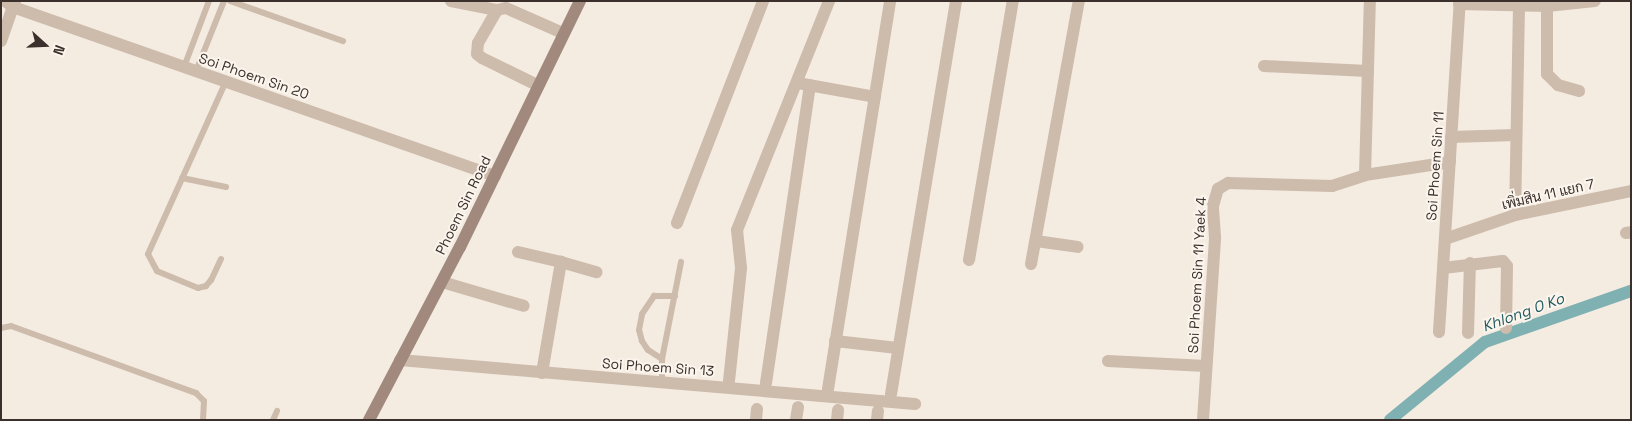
<!DOCTYPE html>
<meta charset="utf-8">
<style>
body{margin:0}
#map{position:relative;width:1632px;height:421px;overflow:hidden;background:#f4ebe1;font-family:"Space Grotesk",Sarabun,sans-serif}
div>[style]{position:absolute}
.canal>*{height:12px;margin:-6px;padding:0 6px;transform-origin:6px;border-radius:6px;background:#7fb0b2}
.lane>*{height:6px;margin:-3px;padding:0 3px;transform-origin:3px;border-radius:3px;background:#cdbbac}
.street>*{height:12px;margin:-6px;padding:0 6px;transform-origin:6px;border-radius:6px;background:#cdbbac}
.secondary>*{height:12px;margin:-6px;padding:0 6px;transform-origin:6px;border-radius:6px;background:#a18a7d}
span{translate:-50% -50%;white-space:nowrap;text-align:center;line-height:1.15;-webkit-text-stroke:4px #fbf5ee;paint-order:stroke}
.street-label{font-size:14px;color:#3b302b}
.water-label{font-size:15px;color:#1f5a5e;font-style:italic}
.frame{position:absolute;inset:0;border:2px solid #3b302b;pointer-events:none}
.north{position:absolute;left:20px;top:20px;width:50px;height:50px;-webkit-text-stroke:4px #fbf5ee;paint-order:stroke;rotate:110deg;font-size:14px;font-weight:700;line-height:20px;text-align:center;color:#3b302b}
.north::after{content:'';display:block;margin:auto;width:18px;height:22px;background:#3b302b;clip-path:polygon(50% 0,100% 100%,50% 72%,0 100%)}
</style>
<div id="map">
<div class="canal">
<i style="left:1390px;top:420px;width:123px;rotate:-39.4deg"></i>
<i style="left:1485px;top:342px;width:155px;rotate:-19.3deg"></i>
</div>
<div class="lane">
<i style="left:230px;top:1px;width:120px;rotate:19.5deg"></i>
<i style="left:184px;top:67px;width:71px;rotate:-69.3deg"></i>
<i style="left:196px;top:71px;width:75px;rotate:-68.2deg"></i>
<i style="left:182px;top:178px;width:45px;rotate:11.6deg"></i>
<i style="left:221px;top:259px;width:23px;rotate:115deg"></i>
<i style="left:211px;top:280px;width:8px;rotate:130deg"></i>
<i style="left:206px;top:286px;width:8px;rotate:166deg"></i>
<i style="left:198px;top:288px;width:44px;rotate:-157.5deg"></i>
<i style="left:157px;top:271px;width:19px;rotate:-118deg"></i>
<i style="left:148px;top:254px;width:190px;rotate:-65.7deg"></i>
<i style="left:1px;top:328px;width:10px;rotate:-11deg"></i>
<i style="left:11px;top:326px;width:197px;rotate:19.9deg"></i>
<i style="left:196px;top:393px;width:11px;rotate:45deg"></i>
<i style="left:204px;top:401px;width:19px;rotate:93deg"></i>
<i style="left:662px;top:359px;width:17px;rotate:-147deg"></i>
<i style="left:648px;top:350px;width:11px;rotate:-124deg"></i>
<i style="left:642px;top:341px;width:11px;rotate:-105deg"></i>
<i style="left:639px;top:330px;width:16px;rotate:-79deg"></i>
<i style="left:642px;top:314px;width:22px;rotate:-56deg"></i>
<i style="left:654px;top:296px;width:21px"></i>
<i style="left:662px;top:383px;width:24px;rotate:-90deg"></i>
<i style="left:662px;top:359px;width:99px;rotate:-78.9deg"></i>
<i style="left:273px;top:420px;width:10px;rotate:-66deg"></i>
</div>
<div class="street">
<i style="left:5px;top:1px;width:10px;rotate:37deg"></i>
<i style="left:13px;top:7px;width:511px;rotate:19.32deg"></i>
<i style="left:451px;top:1px;width:47px;rotate:11.1deg"></i>
<i style="left:1459px;top:4px;width:88px;rotate:1.3deg"></i>
<i style="left:1547px;top:6px;width:48px;rotate:-5.9deg"></i>
<i style="left:1547px;top:6px;width:68px;rotate:90deg"></i>
<i style="left:1547px;top:74px;width:16px;rotate:45deg"></i>
<i style="left:1558px;top:85px;width:22px;rotate:16deg"></i>
<i style="left:1px;top:41px;width:42px;rotate:-70.7deg"></i>
<i style="left:1264px;top:66px;width:104px;rotate:2.8deg"></i>
<i style="left:803px;top:84px;width:73px;rotate:10.2deg"></i>
<i style="left:537px;top:85px;width:61px;rotate:-153.9deg"></i>
<i style="left:482px;top:58px;width:6px;rotate:-141deg"></i>
<i style="left:477px;top:54px;width:11px;rotate:-85deg"></i>
<i style="left:478px;top:43px;width:38px;rotate:-60deg"></i>
<i style="left:497px;top:10px;width:9px;rotate:-13deg"></i>
<i style="left:506px;top:8px;width:62px;rotate:23.7deg"></i>
<i style="left:1451px;top:137px;width:65px;rotate:-1.8deg"></i>
<i style="left:1365px;top:175px;width:174px;rotate:-88.4deg"></i>
<i style="left:1515px;top:215px;width:209px;rotate:-88.9deg"></i>
<i style="left:677px;top:223px;width:238px;rotate:-68.8deg"></i>
<i style="left:1626px;top:233px;width:5px;rotate:-11deg"></i>
<i style="left:1445px;top:239px;width:74px;rotate:-18.9deg"></i>
<i style="left:1515px;top:215px;width:118px;rotate:-11.7deg"></i>
<i style="left:1036px;top:241px;width:42px;rotate:8.1deg"></i>
<i style="left:518px;top:252px;width:44px;rotate:13.1deg"></i>
<i style="left:969px;top:260px;width:263px;rotate:-80.4deg"></i>
<i style="left:1031px;top:264px;width:267px;rotate:-79.7deg"></i>
<i style="left:1443px;top:268px;width:60px;rotate:-6.7deg"></i>
<i style="left:1503px;top:261px;width:6px;rotate:51deg"></i>
<i style="left:1507px;top:266px;width:62px;rotate:90.9deg"></i>
<i style="left:442px;top:282px;width:85px;rotate:16.3deg"></i>
<i style="left:1439px;top:332px;width:332px;rotate:-86.4deg"></i>
<i style="left:1468px;top:333px;width:70px;rotate:-88.4deg"></i>
<i style="left:835px;top:341px;width:63px;rotate:6.3deg"></i>
<i style="left:400px;top:360px;width:517px;rotate:4.88deg"></i>
<i style="left:1108px;top:361px;width:98px;rotate:2.9deg"></i>
<i style="left:542px;top:373px;width:113px;rotate:-80.3deg"></i>
<i style="left:561px;top:262px;width:37px;rotate:16deg"></i>
<i style="left:729px;top:381px;width:114px;rotate:-83.9deg"></i>
<i style="left:741px;top:268px;width:38px;rotate:-96deg"></i>
<i style="left:737px;top:230px;width:247px;rotate:-68.1deg"></i>
<i style="left:766px;top:383px;width:301px;rotate:-81.6deg"></i>
<i style="left:828px;top:389px;width:393px;rotate:-80.9deg"></i>
<i style="left:891px;top:394px;width:398px;rotate:-80.6deg"></i>
<i style="left:756px;top:420px;width:11px;rotate:-85deg"></i>
<i style="left:796px;top:420px;width:13px;rotate:-81deg"></i>
<i style="left:837px;top:420px;width:10px;rotate:-84deg"></i>
<i style="left:877px;top:420px;width:9px;rotate:-84deg"></i>
<i style="left:1203px;top:420px;width:183px;rotate:-86.2deg"></i>
<i style="left:1215px;top:237px;width:31px;rotate:-94deg"></i>
<i style="left:1213px;top:206px;width:18px;rotate:-74deg"></i>
<i style="left:1218px;top:189px;width:12px;rotate:-31deg"></i>
<i style="left:1228px;top:183px;width:104px;rotate:1.7deg"></i>
<i style="left:1332px;top:186px;width:35px;rotate:-18deg"></i>
<i style="left:1365px;top:175px;width:86px;rotate:-8.7deg"></i>
</div>
<div class="secondary">
<i style="left:369px;top:420px;width:195px;rotate:-62.3deg"></i>
<i style="left:460px;top:247px;width:274px;rotate:-64deg"></i>
</div>
<div class="street-label">
<span style="left:254px;top:76px;rotate:19deg">Soi Phoem Sin 20</span>
<span style="left:1435px;top:166px;rotate:-86deg">Soi Phoem Sin 11</span>
<span style="left:1548px;top:194px;rotate:-13deg">เพิ่มสิน 11 แยก 7</span>
<span style="left:463px;top:205px;rotate:-64deg">Phoem Sin Road</span>
<span style="left:1197px;top:275px;rotate:-87deg">Soi Phoem Sin 11 Yaek 4</span>
<span style="left:658px;top:367px;rotate:4deg">Soi Phoem Sin 13</span>
</div>
<div class="water-label">
<span style="left:1523px;top:312px;rotate:-20deg">Khlong O Ko</span>
</div>
<div class="frame"></div>
<div class="north">N</div>
</div>
